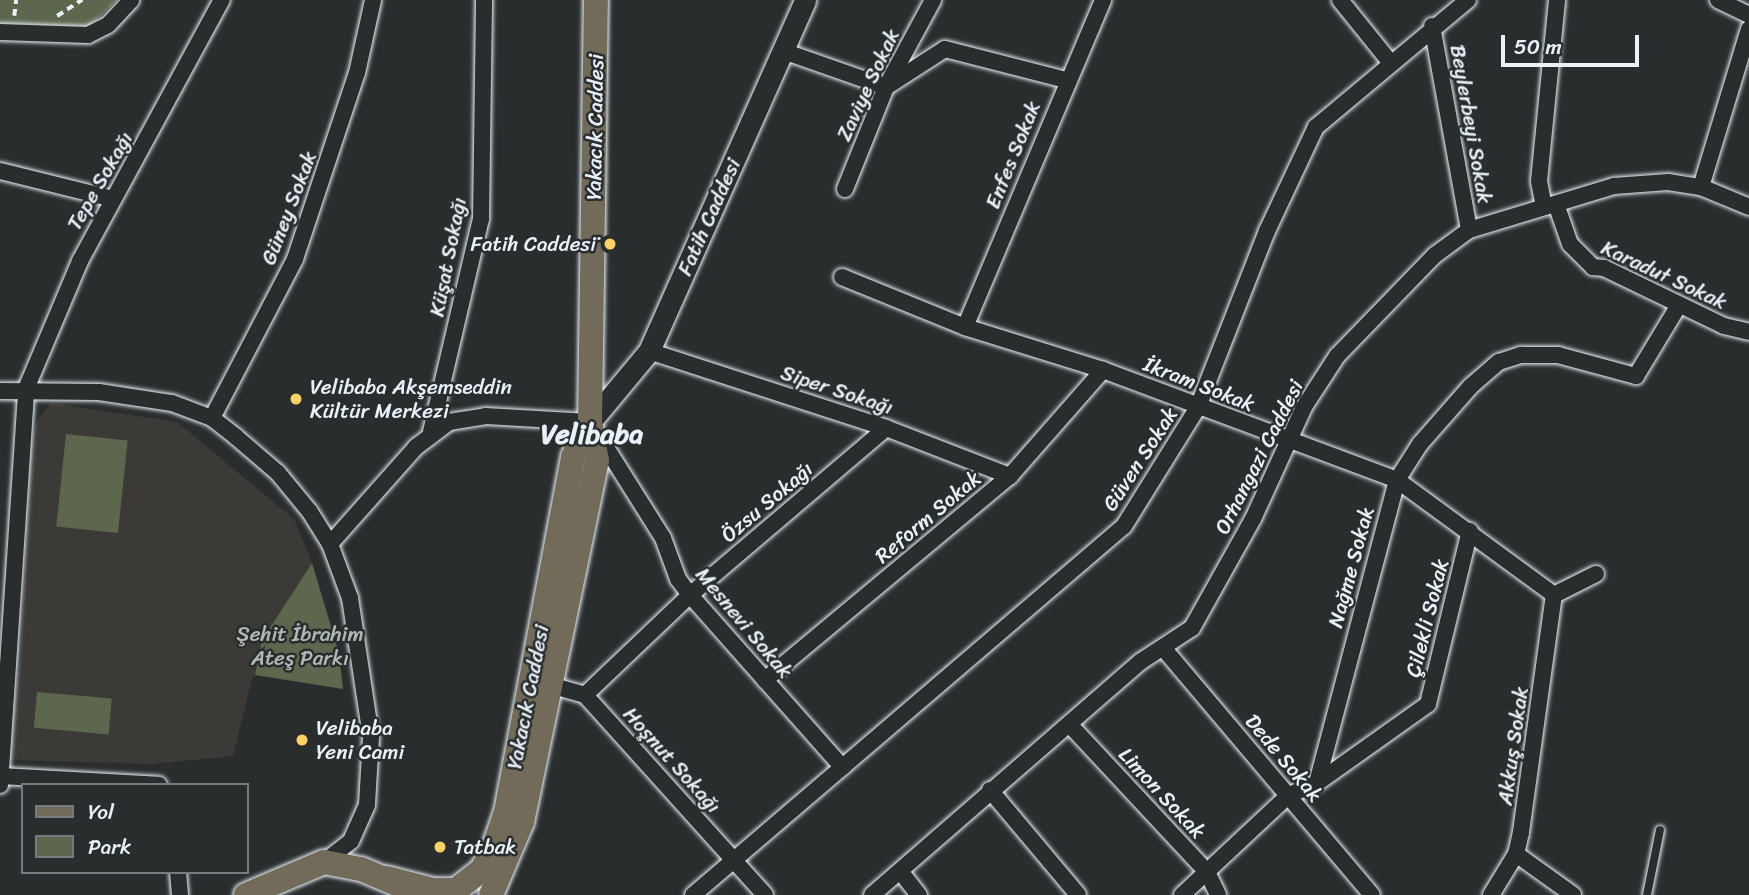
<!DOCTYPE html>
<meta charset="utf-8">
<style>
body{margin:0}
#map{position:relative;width:1749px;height:895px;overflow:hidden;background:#2a2d2e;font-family:Sriracha,sans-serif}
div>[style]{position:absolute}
.built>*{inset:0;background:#3b3a37}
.green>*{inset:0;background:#5d674e;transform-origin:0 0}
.path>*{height:3.5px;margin-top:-1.75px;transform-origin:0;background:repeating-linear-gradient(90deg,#e8f1f8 0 7px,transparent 0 12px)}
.roads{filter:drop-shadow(0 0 2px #e8f1f8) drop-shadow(0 0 2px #e8f1f8)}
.lane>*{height:8px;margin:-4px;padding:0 4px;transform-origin:4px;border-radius:4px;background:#2a2d2e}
.street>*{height:16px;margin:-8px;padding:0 8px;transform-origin:8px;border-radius:8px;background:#2a2d2e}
.secondary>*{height:21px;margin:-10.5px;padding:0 10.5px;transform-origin:10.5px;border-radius:10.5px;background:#2a2d2e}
.primary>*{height:24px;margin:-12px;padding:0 12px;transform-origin:12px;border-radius:12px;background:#726b5a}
.dots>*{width:19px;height:19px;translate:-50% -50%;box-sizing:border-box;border:4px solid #2a2d2e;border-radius:50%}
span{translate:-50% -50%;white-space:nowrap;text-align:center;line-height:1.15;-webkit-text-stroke:5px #2a2d2e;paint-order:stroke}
.street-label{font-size:21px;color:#e8f1f8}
.poi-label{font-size:21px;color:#e8f1f8}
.right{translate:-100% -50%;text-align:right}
.left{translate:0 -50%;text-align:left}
.park-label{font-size:21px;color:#b0bab4}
.district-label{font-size:28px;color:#e8f1f8;font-weight:700}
.legend{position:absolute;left:21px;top:783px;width:228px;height:91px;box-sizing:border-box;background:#2a2d2e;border:2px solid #767b7f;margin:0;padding:9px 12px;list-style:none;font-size:21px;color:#e8f1f8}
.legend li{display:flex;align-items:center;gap:14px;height:35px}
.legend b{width:35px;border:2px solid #767b7f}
.scale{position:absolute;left:1501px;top:35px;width:138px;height:32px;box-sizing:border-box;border:4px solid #e8f1f8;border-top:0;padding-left:9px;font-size:21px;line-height:24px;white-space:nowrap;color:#e8f1f8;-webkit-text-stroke:5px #2a2d2e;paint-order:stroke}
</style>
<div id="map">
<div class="built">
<i style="clip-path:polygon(51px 403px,177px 422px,294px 519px,312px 563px,262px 640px,259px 669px,252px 679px,233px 756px,153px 764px,7px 760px,21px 655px,31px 440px,38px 419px)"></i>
</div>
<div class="green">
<i style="clip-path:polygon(0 0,117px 0,89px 27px,20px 24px,0 28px)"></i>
<i style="left:66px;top:434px;width:62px;height:93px;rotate:6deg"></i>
<i style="clip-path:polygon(312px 563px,339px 653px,343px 689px,255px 675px,262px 640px)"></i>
<i style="left:37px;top:692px;width:75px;height:36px;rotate:5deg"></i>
</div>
<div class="path">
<i style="left:14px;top:16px;width:16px;rotate:-83deg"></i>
<i style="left:57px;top:16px;width:30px;rotate:-33deg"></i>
</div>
<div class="roads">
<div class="lane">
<i style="left:1647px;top:895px;width:66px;rotate:-78.7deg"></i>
</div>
<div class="street">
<i style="left:1340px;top:0;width:80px;rotate:51.1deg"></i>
<i style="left:1718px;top:0;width:34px;rotate:26deg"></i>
<i style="left:1432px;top:26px;width:207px;rotate:79.7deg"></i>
<i style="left:0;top:32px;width:88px;rotate:2deg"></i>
<i style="left:88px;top:35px;width:22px;rotate:-27deg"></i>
<i style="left:108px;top:25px;width:34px;rotate:-47deg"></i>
<i style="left:783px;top:51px;width:109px;rotate:19.3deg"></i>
<i style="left:886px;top:87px;width:70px;rotate:-32.8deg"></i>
<i style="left:945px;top:49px;width:125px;rotate:14.4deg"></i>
<i style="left:0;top:171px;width:116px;rotate:13.9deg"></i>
<i style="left:1701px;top:187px;width:165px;rotate:-73.1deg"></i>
<i style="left:845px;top:189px;width:110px;rotate:-68.1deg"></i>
<i style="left:886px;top:87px;width:99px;rotate:-61.6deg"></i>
<i style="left:1556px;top:204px;width:42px;rotate:70.7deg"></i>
<i style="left:1570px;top:244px;width:33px;rotate:45deg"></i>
<i style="left:1593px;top:267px;width:11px;rotate:5deg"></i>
<i style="left:1604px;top:268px;width:133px;rotate:25.8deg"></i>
<i style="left:1724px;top:326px;width:26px;rotate:13deg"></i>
<i style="left:1544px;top:207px;width:26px;rotate:-101deg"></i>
<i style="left:1539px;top:181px;width:182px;rotate:-84.3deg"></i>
<i style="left:842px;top:277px;width:133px;rotate:22.1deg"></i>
<i style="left:965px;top:327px;width:145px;rotate:17.3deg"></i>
<i style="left:1103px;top:370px;width:314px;rotate:20.5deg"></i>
<i style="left:1397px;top:480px;width:195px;rotate:36.2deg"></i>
<i style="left:965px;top:327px;width:355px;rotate:-67.1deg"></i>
<i style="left:649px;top:351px;width:249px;rotate:18deg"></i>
<i style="left:886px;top:428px;width:133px;rotate:21.2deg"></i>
<i style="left:0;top:391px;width:99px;rotate:0.6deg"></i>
<i style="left:99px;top:392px;width:74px;rotate:8.6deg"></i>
<i style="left:172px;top:403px;width:43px;rotate:20.6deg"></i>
<i style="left:212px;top:418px;width:31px;rotate:38deg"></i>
<i style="left:236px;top:437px;width:55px;rotate:40.6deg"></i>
<i style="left:278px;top:473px;width:50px;rotate:50.6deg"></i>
<i style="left:310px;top:512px;width:38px;rotate:58deg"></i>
<i style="left:330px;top:544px;width:58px;rotate:69.7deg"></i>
<i style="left:350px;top:598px;width:141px;rotate:81.4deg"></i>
<i style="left:371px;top:737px;width:68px;rotate:93.4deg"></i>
<i style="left:367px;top:805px;width:39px;rotate:114deg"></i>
<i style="left:351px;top:841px;width:34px;rotate:142deg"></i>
<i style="left:212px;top:418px;width:179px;rotate:-62.4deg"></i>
<i style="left:295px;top:259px;width:196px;rotate:-71.6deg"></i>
<i style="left:357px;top:73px;width:75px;rotate:-77.6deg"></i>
<i style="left:430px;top:436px;width:223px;rotate:-76.8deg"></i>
<i style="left:481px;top:219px;width:219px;rotate:-89.2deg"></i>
<i style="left:330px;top:544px;width:130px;rotate:-48.4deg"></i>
<i style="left:416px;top:447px;width:41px;rotate:-37.1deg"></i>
<i style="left:449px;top:422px;width:36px;rotate:-9deg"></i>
<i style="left:485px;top:416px;width:105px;rotate:3.3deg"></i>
<i style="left:590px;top:422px;width:137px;rotate:57.8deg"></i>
<i style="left:663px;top:538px;width:44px;rotate:69.9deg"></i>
<i style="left:678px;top:579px;width:20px;rotate:53deg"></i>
<i style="left:690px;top:595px;width:230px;rotate:48.5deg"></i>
<i style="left:1554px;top:595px;width:47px;rotate:-26.6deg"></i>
<i style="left:1164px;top:649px;width:322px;rotate:49.8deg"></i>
<i style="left:765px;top:680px;width:319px;rotate:-39.8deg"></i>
<i style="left:1010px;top:476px;width:141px;rotate:-48.7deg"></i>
<i style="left:543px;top:683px;width:44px;rotate:15.9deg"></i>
<i style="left:585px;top:695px;width:269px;rotate:48deg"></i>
<i style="left:585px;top:695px;width:145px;rotate:-43.6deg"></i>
<i style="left:690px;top:595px;width:257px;rotate:-40.4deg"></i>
<i style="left:1069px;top:724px;width:202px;rotate:47deg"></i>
<i style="left:1207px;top:872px;width:25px;rotate:64deg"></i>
<i style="left:0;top:776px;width:159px;rotate:3.2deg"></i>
<i style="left:1317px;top:783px;width:136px;rotate:-35.4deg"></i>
<i style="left:1428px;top:704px;width:178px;rotate:-76.4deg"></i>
<i style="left:0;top:785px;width:397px;rotate:-86.2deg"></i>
<i style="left:26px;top:389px;width:139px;rotate:-67.1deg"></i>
<i style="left:80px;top:261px;width:297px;rotate:-61.5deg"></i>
<i style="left:990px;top:790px;width:137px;rotate:50deg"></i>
<i style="left:1516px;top:854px;width:70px;rotate:35.7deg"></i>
<i style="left:900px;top:871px;width:31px;rotate:52deg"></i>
<i style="left:178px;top:872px;width:23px;rotate:85deg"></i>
<i style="left:693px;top:895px;width:567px;rotate:-40.57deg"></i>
<i style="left:1124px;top:526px;width:140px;rotate:-58.1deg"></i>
<i style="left:1198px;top:407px;width:189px;rotate:-68.6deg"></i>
<i style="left:1267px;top:231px;width:115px;rotate:-64.8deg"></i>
<i style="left:1316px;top:127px;width:198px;rotate:-39.9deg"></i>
<i style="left:872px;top:895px;width:355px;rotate:-41deg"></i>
<i style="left:1140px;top:662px;width:62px;rotate:-33.2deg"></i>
<i style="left:1192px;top:628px;width:125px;rotate:-60.8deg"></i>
<i style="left:1253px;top:519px;width:123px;rotate:-65.5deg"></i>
<i style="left:1304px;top:407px;width:61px;rotate:-57.1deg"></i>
<i style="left:1337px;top:356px;width:141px;rotate:-45.9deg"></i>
<i style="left:1435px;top:255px;width:42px;rotate:-36.3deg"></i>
<i style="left:1469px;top:230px;width:152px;rotate:-16.9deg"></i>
<i style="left:1614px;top:186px;width:54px;rotate:-4.2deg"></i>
<i style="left:1668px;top:182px;width:33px;rotate:9deg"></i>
<i style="left:1701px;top:187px;width:52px;rotate:22.6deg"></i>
<i style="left:1182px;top:895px;width:146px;rotate:-43.1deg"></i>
<i style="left:1289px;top:795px;width:30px;rotate:-23deg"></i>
<i style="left:1317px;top:783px;width:313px;rotate:-75.2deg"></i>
<i style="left:1397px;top:480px;width:43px;rotate:-57.4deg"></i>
<i style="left:1420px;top:444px;width:77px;rotate:-48.7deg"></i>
<i style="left:1471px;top:386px;width:37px;rotate:-41deg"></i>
<i style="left:1499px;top:362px;width:23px;rotate:-18deg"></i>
<i style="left:1521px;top:355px;width:37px"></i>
<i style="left:1558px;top:355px;width:81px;rotate:15.1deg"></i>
<i style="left:1636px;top:376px;width:83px;rotate:-58.8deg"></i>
<i style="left:1491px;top:895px;width:48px;rotate:-58.6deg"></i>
<i style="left:1516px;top:854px;width:23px;rotate:-77deg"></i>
<i style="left:1521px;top:832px;width:239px;rotate:-82.1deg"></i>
</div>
<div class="secondary">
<i style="left:590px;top:422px;width:92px;rotate:-50.3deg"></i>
<i style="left:649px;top:351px;width:384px;rotate:-66deg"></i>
</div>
<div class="primary">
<i style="left:387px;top:878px;width:48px;rotate:14.6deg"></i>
<i style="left:433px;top:890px;width:23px"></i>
<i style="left:456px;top:890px;width:33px;rotate:-38deg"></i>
<i style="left:482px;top:870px;width:32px;rotate:-64deg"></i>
<i style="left:496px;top:841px;width:31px;rotate:-71deg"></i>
<i style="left:506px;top:812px;width:361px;rotate:-79.3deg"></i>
<i style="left:573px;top:457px;width:39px;rotate:-64deg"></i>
<i style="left:246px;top:895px;width:85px;rotate:-22.9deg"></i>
<i style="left:324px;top:862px;width:38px;rotate:11deg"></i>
<i style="left:361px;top:869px;width:41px;rotate:22.8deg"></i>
<i style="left:491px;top:895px;width:79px;rotate:-67deg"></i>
<i style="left:522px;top:822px;width:369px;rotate:-78.3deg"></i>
<i style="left:597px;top:461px;width:40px;rotate:-100deg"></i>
<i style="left:590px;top:422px;width:422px;rotate:-89.2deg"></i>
</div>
</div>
<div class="dots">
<i style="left:610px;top:244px;background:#ffd166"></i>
<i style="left:296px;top:399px;background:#ffd166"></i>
<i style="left:302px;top:740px;background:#ffd166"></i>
<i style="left:440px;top:847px;background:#ffd166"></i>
</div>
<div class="street-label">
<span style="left:868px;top:85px;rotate:-65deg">Zaviye Sokak</span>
<span style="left:1471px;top:124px;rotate:80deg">Beylerbeyi Sokak</span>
<span style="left:595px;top:127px;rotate:-89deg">Yakacık Caddesi</span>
<span style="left:1013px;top:155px;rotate:-68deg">Enfes Sokak</span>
<span style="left:100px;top:181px;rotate:-60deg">Tepe Sokağı</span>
<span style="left:289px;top:208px;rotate:-69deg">Güney Sokak</span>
<span style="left:709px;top:217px;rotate:-66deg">Fatih Caddesi</span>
<span style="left:448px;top:257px;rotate:-79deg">Küşat Sokağı</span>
<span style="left:1664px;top:275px;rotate:25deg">Karadut Sokak</span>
<span style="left:1199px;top:384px;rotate:21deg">İkram Sokak</span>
<span style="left:837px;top:390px;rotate:18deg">Siper Sokağı</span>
<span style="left:1259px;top:457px;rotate:-63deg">Orhangazi Caddesi</span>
<span style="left:1140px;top:459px;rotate:-57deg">Güven Sokak</span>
<span style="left:767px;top:502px;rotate:-40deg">Özsu Sokağı</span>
<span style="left:928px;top:517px;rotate:-40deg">Reform Sokak</span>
<span style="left:1351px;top:567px;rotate:-75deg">Nağme Sokak</span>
<span style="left:1427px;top:618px;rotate:-76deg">Çilekli Sokak</span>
<span style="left:744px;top:623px;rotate:50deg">Mesnevi Sokak</span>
<span style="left:528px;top:697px;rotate:-79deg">Yakacık Caddesi</span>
<span style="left:1513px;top:746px;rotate:-82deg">Akkuş Sokak</span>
<span style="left:1284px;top:758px;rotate:50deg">Dede Sokak</span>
<span style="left:672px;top:760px;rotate:48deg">Hoşnut Sokağı</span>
<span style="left:1162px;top:793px;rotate:47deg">Limon Sokak</span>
</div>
<div class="poi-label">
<span class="right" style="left:596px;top:244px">Fati̇h Caddesi̇</span>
<span class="left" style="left:310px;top:399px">Velibaba Akşemseddin<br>Kültür Merkezi</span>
<span class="left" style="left:316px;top:740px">Velibaba<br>Yeni Cami</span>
<span class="left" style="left:454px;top:847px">Tatbak</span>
</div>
<div class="park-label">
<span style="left:300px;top:646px">Şehit İbrahim<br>Ateş Parkı</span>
</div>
<div class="district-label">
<span style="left:592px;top:434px">Velibaba</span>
</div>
<ul class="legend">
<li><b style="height:9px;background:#726b5a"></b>Yol</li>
<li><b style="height:19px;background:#5d674e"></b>Park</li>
</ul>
<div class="scale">50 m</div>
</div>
